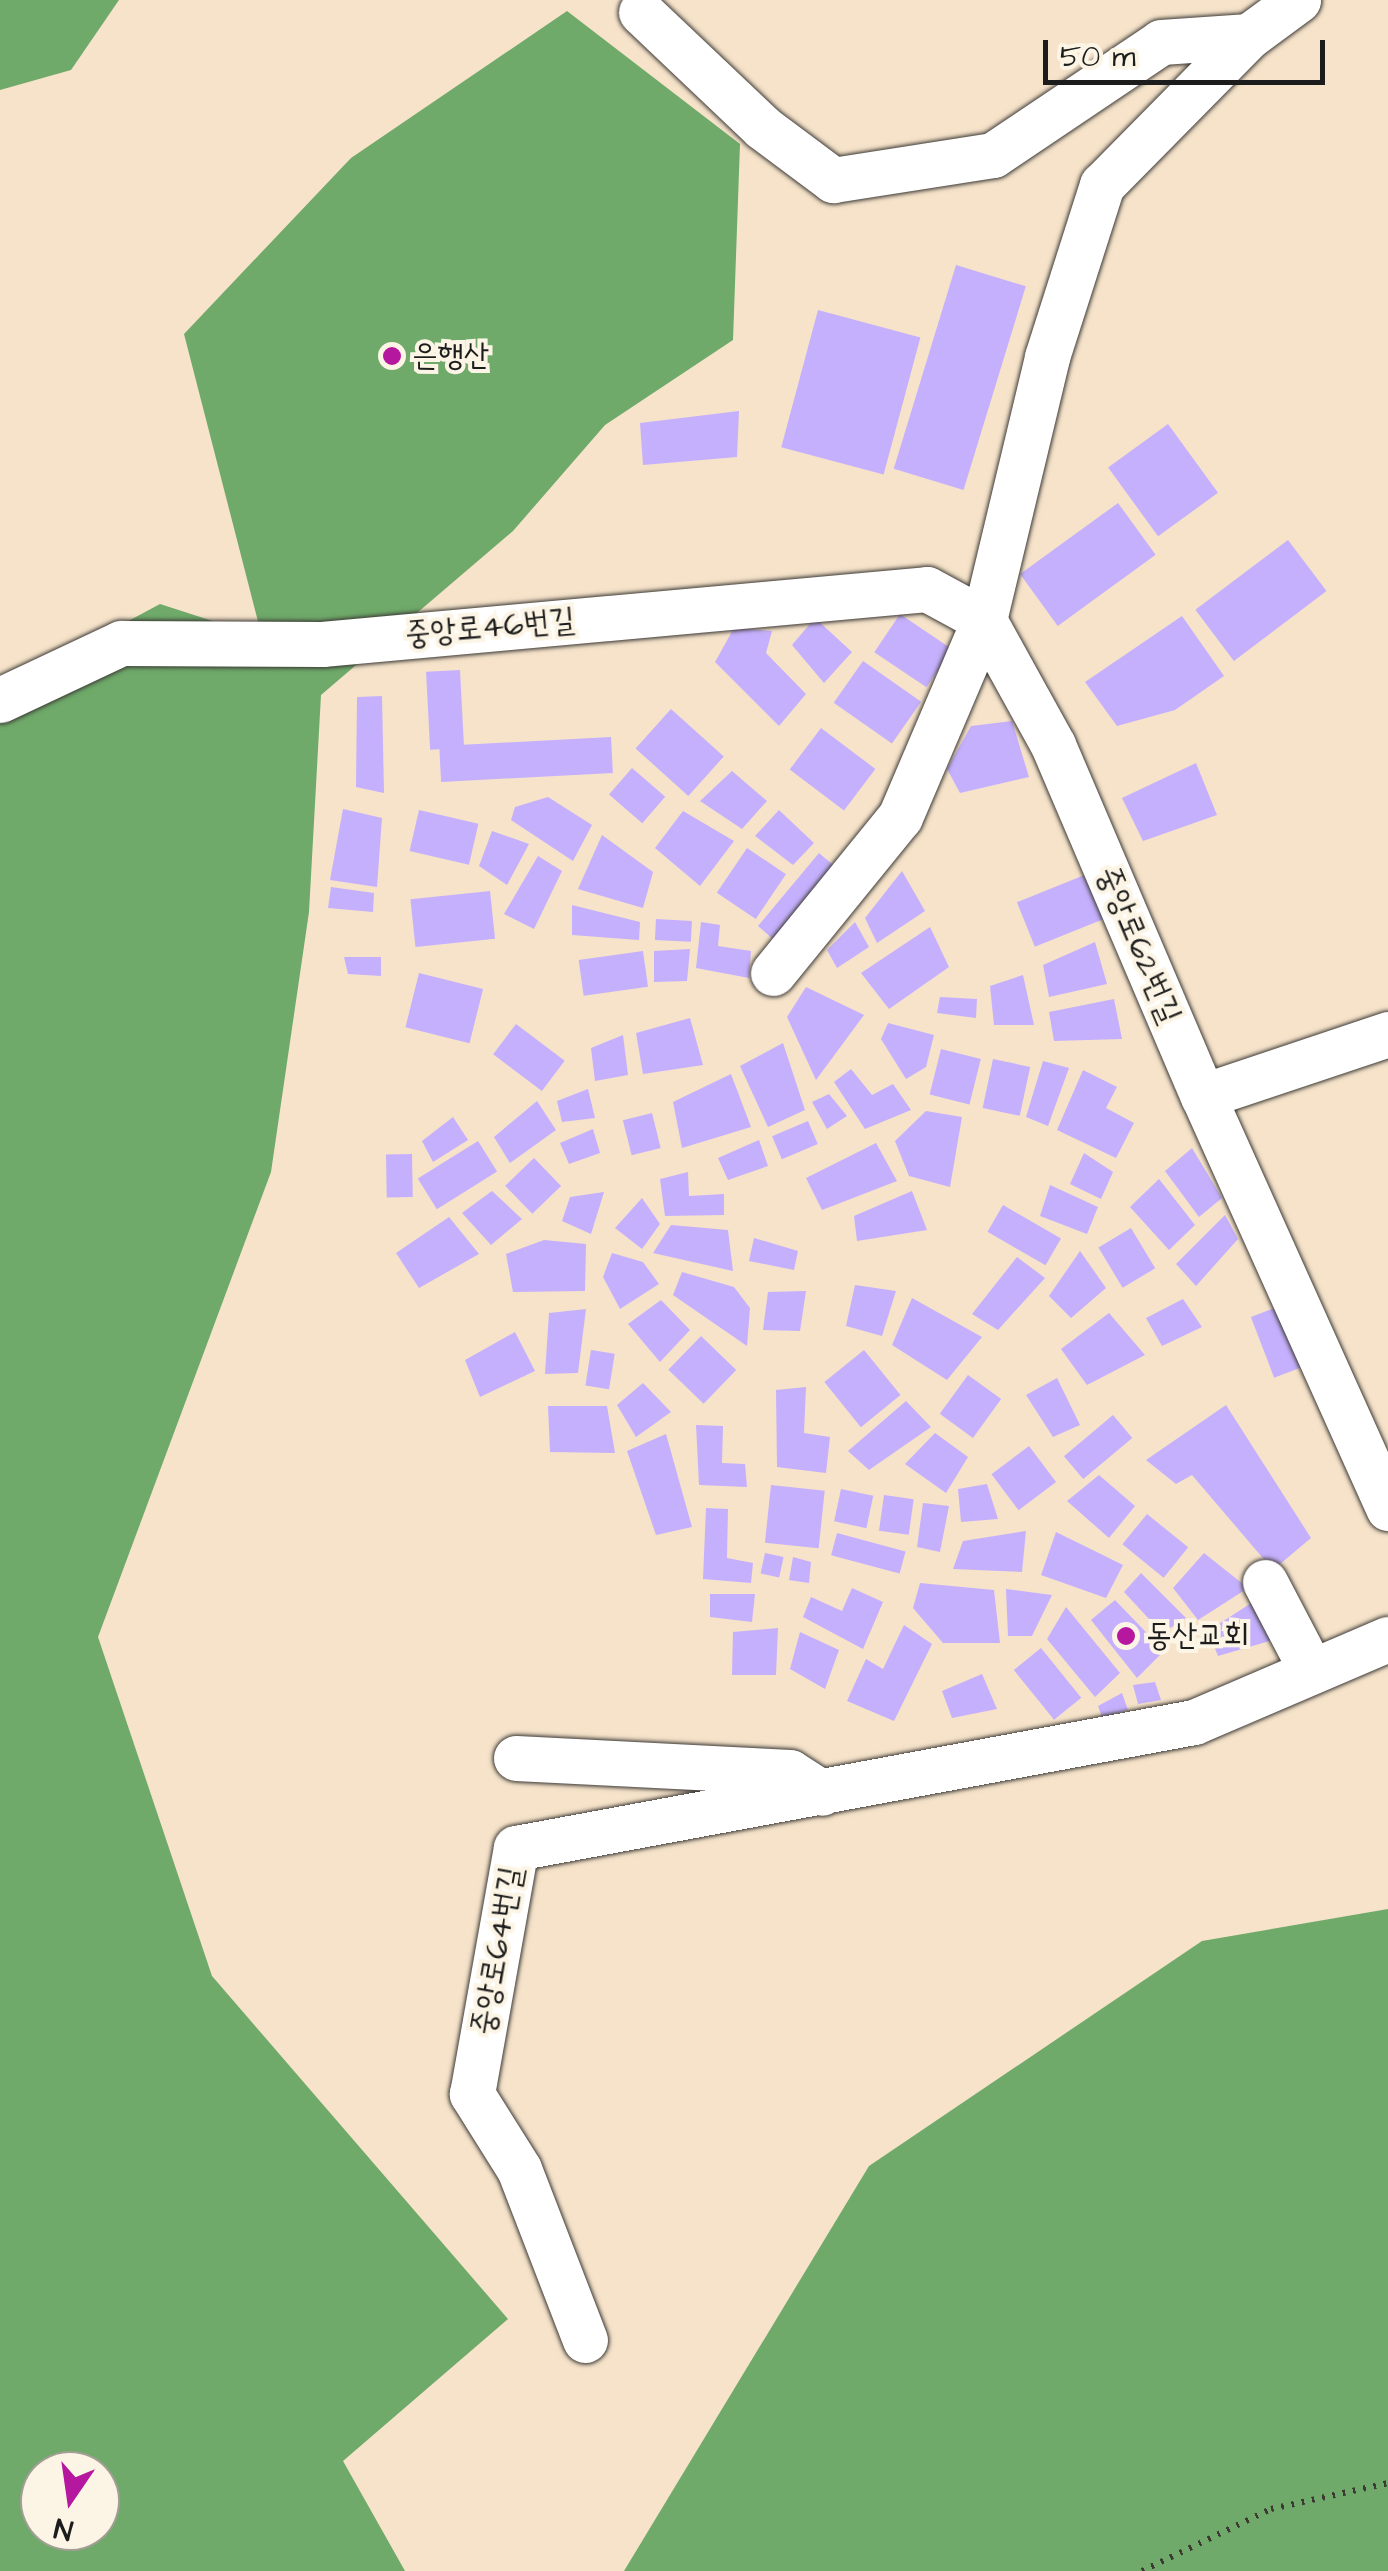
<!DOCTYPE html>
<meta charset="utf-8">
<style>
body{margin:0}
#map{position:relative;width:1388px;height:2571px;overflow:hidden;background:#f6e3ca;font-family:"Architects Daughter","Poor Story",sans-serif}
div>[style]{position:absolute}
.forest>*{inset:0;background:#6faa6a}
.building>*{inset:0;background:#c5b0fd;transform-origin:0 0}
.path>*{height:6px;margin-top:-3px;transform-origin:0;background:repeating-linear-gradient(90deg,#3d3a36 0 2.5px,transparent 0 10.5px)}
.roads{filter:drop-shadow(0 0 2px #3d3a36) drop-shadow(0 0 2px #3d3a36)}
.minor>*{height:45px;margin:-22.5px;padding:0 22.5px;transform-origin:22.5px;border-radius:22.5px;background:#fff}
.dots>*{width:28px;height:28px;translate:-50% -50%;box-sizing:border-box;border:5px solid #fcf5e5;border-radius:50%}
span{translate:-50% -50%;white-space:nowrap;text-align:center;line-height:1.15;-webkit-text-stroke:8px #fcf5e5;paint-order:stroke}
.poi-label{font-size:32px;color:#1c1c1c}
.left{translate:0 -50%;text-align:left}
.street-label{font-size:32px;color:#1c1c1c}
.north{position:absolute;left:20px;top:2451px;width:100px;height:100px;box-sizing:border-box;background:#fcf5e5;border:2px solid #a29e95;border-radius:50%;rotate:193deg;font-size:28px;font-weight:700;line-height:40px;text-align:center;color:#1c1c1c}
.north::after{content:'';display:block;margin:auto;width:35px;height:45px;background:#b5179e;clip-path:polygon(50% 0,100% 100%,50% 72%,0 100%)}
.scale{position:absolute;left:1043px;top:40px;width:282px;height:45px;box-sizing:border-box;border:5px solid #1c1c1c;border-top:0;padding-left:12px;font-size:30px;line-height:35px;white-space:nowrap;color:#1c1c1c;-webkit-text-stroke:8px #fcf5e5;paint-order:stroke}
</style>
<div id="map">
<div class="forest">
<i style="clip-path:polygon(0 0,119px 0,71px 70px,0 90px)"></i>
<i style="clip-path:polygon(evenodd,567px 11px,740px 144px,733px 340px,605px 425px,513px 531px,321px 695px,309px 912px,271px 1172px,98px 1637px,212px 1976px,508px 2319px,343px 2461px,405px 2571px,0 2571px,0 690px,160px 604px,262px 637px,184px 334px,351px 158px,567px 11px,40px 2471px,100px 2471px,100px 2531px,40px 2531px,40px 2471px)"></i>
<i style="clip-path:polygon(1388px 1909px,1388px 2571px,624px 2571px,869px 2166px,1202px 1941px)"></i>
</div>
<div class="building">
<i style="left:956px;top:265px;width:73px;height:213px;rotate:17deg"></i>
<i style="left:818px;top:310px;width:106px;height:142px;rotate:15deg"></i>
<i style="clip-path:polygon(739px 411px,737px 457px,643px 465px,640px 423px)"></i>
<i style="left:1168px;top:424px;width:85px;height:74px;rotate:54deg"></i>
<i style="left:1118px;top:503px;width:64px;height:121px;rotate:54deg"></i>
<i style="left:1288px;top:540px;width:64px;height:116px;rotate:53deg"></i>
<i style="left:900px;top:614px;width:63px;height:46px;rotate:34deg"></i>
<i style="clip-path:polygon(1182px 616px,1224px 676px,1175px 710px,1117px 726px,1085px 682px)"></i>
<i style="clip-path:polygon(815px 618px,852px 652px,824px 683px,792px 645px)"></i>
<i style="clip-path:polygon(734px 628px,772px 631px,766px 653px,806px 694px,779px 726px,715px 662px)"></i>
<i style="left:863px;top:661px;width:71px;height:51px;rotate:35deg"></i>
<i style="left:460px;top:670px;width:78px;height:34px;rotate:87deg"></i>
<i style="clip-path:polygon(382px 696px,384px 793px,356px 787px,357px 697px)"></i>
<i style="left:671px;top:709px;width:71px;height:53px;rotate:42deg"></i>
<i style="clip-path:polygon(1012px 721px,1029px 777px,960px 793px,947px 769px,971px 726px)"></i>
<i style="left:821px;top:728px;width:68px;height:52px;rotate:37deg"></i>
<i style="left:611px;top:737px;width:36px;height:172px;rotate:87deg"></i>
<i style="clip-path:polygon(1196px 763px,1217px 815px,1143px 841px,1122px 798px)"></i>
<i style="left:632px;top:768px;width:44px;height:35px;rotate:41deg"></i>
<i style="clip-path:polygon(732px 771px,767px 801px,742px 829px,700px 801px)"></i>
<i style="clip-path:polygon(548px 797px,592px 825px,573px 861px,511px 820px,515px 807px)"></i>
<i style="clip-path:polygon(343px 809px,382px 818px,377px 887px,330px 880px)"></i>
<i style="left:419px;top:810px;width:61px;height:42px;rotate:13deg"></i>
<i style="clip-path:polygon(779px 810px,814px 843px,793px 865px,755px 836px)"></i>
<i style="clip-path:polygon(683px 811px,734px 841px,700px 886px,655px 848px)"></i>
<i style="clip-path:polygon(492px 831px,529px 844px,507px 885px,479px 866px)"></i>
<i style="clip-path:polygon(602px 835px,653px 872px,643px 908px,578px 889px)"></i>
<i style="left:747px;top:848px;width:47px;height:54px;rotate:34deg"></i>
<i style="clip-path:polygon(819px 853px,839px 870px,781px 946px,758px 926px)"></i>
<i style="clip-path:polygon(538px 856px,562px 871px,534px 929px,504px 914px)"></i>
<i style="clip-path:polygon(902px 871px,925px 911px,877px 943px,865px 918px)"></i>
<i style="left:1092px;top:872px;width:48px;height:81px;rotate:68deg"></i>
<i style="clip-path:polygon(331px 887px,374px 893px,373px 912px,328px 908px)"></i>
<i style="left:490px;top:891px;width:48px;height:80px;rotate:84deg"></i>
<i style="clip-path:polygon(572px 905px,640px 922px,639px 940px,572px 935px)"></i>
<i style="left:656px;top:919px;width:36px;height:21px;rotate:3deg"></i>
<i style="clip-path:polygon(701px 922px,720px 925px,718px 946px,751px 951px,749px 978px,696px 968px)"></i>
<i style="clip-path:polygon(855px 922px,869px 947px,837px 968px,827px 950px)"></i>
<i style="clip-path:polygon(930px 927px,949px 967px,889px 1009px,861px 973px)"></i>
<i style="clip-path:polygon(1095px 942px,1107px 984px,1049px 997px,1043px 965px)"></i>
<i style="clip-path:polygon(690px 949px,687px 981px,654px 982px,654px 951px)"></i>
<i style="left:643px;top:951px;width:36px;height:65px;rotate:82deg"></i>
<i style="clip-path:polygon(344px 957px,381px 957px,381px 976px,348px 974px)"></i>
<i style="left:419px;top:973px;width:66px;height:56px;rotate:14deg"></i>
<i style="clip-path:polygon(1023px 975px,1034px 1025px,994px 1025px,990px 986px)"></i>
<i style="clip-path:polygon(806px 987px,864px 1015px,816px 1080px,787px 1017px)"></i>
<i style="clip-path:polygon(940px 997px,977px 999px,976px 1018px,937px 1013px)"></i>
<i style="clip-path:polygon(1114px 999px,1122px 1039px,1054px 1041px,1049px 1012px)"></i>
<i style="clip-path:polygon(690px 1018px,703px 1065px,643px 1074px,636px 1033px)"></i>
<i style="clip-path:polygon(888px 1023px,934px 1035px,926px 1067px,906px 1079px,881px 1039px)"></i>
<i style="left:516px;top:1024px;width:61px;height:38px;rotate:37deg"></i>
<i style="clip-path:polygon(623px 1035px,628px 1075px,595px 1081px,591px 1048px)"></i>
<i style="clip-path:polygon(783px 1043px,805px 1110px,768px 1127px,740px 1066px)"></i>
<i style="left:941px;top:1049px;width:41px;height:47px;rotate:14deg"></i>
<i style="left:993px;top:1059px;width:38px;height:50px;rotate:12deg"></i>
<i style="clip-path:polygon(1043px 1061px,1069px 1068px,1048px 1126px,1026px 1117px)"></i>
<i style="clip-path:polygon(851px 1069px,872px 1095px,893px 1084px,911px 1110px,865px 1129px,834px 1082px)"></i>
<i style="clip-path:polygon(1083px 1070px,1117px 1087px,1106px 1108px,1134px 1123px,1116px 1158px,1057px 1130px)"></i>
<i style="clip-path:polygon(731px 1074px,751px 1127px,682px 1148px,673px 1102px)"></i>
<i style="clip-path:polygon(588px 1089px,595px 1118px,562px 1122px,557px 1101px)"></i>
<i style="clip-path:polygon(829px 1094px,847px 1116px,827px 1129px,812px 1102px)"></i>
<i style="clip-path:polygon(537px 1101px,556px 1130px,510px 1163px,494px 1137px)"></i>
<i style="clip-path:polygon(926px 1111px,962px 1117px,950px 1187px,909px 1176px,895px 1141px)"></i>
<i style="left:652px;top:1113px;width:36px;height:30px;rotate:76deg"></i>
<i style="clip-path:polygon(453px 1117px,468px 1140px,433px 1162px,422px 1141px)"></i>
<i style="left:808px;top:1121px;width:25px;height:39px;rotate:67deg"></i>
<i style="clip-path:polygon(593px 1129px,600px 1153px,569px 1164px,560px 1143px)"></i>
<i style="clip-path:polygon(759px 1140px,768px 1166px,728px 1180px,718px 1158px)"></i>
<i style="left:478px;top:1141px;width:36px;height:71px;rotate:58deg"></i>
<i style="clip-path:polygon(876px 1143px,897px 1181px,822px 1210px,806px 1178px)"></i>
<i style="clip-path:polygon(1192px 1148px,1222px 1198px,1199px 1217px,1165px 1171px)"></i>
<i style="clip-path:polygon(1084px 1153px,1113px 1172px,1101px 1199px,1070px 1184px)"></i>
<i style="left:412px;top:1154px;width:43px;height:26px;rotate:89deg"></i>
<i style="left:534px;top:1158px;width:39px;height:40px;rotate:46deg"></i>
<i style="clip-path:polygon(688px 1172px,689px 1196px,724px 1194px,724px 1215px,665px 1216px,660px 1179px)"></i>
<i style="clip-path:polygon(1159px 1179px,1195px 1225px,1169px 1250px,1130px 1207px)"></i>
<i style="clip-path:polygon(1050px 1185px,1098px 1207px,1087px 1234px,1040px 1216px)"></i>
<i style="clip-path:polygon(492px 1191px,522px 1219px,491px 1245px,462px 1213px)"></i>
<i style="clip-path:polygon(912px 1191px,927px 1230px,857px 1241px,854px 1216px)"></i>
<i style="clip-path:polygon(604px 1192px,591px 1234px,562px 1221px,570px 1197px)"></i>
<i style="clip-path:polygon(642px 1198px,660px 1224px,642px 1249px,615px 1228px)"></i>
<i style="left:1003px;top:1205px;width:67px;height:31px;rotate:30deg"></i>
<i style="clip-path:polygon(1225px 1215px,1238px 1239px,1196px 1286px,1176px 1264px)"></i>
<i style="clip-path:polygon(449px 1217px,479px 1254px,419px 1288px,396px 1253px)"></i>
<i style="clip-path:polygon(671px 1225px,728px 1230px,733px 1271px,653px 1253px)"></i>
<i style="left:1131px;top:1228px;width:47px;height:38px;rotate:59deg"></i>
<i style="clip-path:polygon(754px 1238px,798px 1251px,794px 1270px,749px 1261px)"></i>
<i style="clip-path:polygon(544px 1240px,586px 1244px,585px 1291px,513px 1292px,506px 1254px)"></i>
<i style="clip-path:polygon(1080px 1251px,1106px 1288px,1071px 1318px,1049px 1296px)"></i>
<i style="clip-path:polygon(612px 1253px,643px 1262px,659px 1284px,620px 1309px,603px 1277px)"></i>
<i style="clip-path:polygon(1017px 1257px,1045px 1278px,998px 1330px,972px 1314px)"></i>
<i style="clip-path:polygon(682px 1272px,734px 1287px,750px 1308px,747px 1346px,673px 1295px)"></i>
<i style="clip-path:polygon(855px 1285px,896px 1291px,882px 1336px,846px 1326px)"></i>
<i style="clip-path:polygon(806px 1291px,800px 1331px,763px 1330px,768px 1292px)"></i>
<i style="clip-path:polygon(912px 1298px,982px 1337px,947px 1380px,892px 1345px)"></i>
<i style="clip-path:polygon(1183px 1299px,1202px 1327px,1162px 1346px,1146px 1318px)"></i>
<i style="clip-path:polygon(661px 1300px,690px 1330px,660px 1362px,628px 1324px)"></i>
<i style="left:1277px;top:1307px;width:65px;height:28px;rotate:69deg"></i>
<i style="clip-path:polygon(586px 1309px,578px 1373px,545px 1374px,549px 1313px)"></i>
<i style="clip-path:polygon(1109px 1313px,1145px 1355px,1087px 1385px,1061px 1349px)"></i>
<i style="clip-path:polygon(515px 1332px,535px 1371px,480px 1397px,465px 1360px)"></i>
<i style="left:701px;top:1336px;width:49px;height:47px;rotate:44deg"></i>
<i style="left:591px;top:1350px;width:24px;height:36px;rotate:9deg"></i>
<i style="left:864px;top:1350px;width:58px;height:51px;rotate:51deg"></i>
<i style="left:968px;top:1375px;width:41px;height:48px;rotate:36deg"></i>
<i style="clip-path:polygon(1057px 1378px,1080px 1425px,1053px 1437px,1026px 1395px)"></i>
<i style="clip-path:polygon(643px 1383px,671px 1412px,636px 1437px,617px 1405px)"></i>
<i style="clip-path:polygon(806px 1387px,804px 1433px,830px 1437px,826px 1473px,777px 1467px,776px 1390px)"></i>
<i style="clip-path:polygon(906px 1401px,931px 1427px,869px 1470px,848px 1451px)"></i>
<i style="clip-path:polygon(1226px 1405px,1311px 1538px,1273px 1570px,1192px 1475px,1176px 1484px,1146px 1460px)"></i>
<i style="clip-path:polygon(548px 1406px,607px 1406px,615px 1453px,550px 1452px)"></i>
<i style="left:1113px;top:1415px;width:30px;height:64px;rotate:50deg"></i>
<i style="clip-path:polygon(696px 1425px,723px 1426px,722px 1463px,745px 1464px,747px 1487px,699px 1485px)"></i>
<i style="clip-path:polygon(935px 1433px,968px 1457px,946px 1493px,905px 1464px)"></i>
<i style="clip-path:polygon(666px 1434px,692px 1527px,656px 1535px,627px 1451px)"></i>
<i style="left:1029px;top:1446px;width:45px;height:47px;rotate:53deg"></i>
<i style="clip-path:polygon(1099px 1475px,1135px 1506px,1109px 1538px,1067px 1501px)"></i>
<i style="clip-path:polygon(987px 1484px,998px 1519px,961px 1522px,958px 1489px)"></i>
<i style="left:771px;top:1485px;width:54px;height:58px;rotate:6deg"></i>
<i style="left:841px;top:1489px;width:33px;height:33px;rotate:12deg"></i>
<i style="left:884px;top:1495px;width:30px;height:36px;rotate:8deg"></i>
<i style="clip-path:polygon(923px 1503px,949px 1506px,940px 1552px,917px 1547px)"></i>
<i style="clip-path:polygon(706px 1508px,728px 1509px,727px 1558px,753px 1563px,751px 1583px,703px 1579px)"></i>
<i style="left:1147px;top:1514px;width:53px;height:39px;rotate:39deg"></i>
<i style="clip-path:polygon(1026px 1531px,1022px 1572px,953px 1569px,963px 1541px)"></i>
<i style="clip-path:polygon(1056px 1532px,1123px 1565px,1106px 1598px,1041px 1575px)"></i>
<i style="left:837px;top:1533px;width:71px;height:23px;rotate:15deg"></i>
<i style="left:765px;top:1553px;width:19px;height:21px;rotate:12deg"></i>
<i style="clip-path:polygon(1204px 1553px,1248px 1588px,1198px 1620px,1173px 1588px)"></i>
<i style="clip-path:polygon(793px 1557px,811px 1562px,809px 1583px,789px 1580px)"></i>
<i style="clip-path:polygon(1141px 1573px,1186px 1618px,1162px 1633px,1124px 1592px)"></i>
<i style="clip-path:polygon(920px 1583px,994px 1590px,1000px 1643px,943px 1643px,913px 1608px)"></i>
<i style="clip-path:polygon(852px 1588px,883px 1602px,863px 1649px,803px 1617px,811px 1597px,842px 1611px)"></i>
<i style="clip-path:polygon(1006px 1589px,1052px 1595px,1032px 1636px,1008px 1636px)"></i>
<i style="clip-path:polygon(710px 1594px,755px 1594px,752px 1622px,710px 1617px)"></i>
<i style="clip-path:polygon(1115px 1600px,1164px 1651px,1137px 1678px,1091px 1620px)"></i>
<i style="clip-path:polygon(1256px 1600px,1276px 1639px,1218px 1656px,1208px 1631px)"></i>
<i style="clip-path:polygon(1066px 1607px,1120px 1673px,1095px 1697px,1047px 1639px)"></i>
<i style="clip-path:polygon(904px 1625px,932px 1644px,894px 1721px,847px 1701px,866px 1659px,883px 1669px)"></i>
<i style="clip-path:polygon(778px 1628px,776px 1675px,732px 1675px,733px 1632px)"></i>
<i style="clip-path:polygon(800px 1632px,839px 1650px,825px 1689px,790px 1669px)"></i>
<i style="left:1041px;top:1648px;width:64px;height:35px;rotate:51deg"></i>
<i style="clip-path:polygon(982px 1674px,997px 1709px,952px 1718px,942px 1691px)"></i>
<i style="clip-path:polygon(1155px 1682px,1161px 1700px,1138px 1704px,1133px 1685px)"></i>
<i style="clip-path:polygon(1122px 1693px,1128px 1710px,1102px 1717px,1098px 1706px)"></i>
</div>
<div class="path">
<i style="left:1142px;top:2571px;width:143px;rotate:-25.7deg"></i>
<i style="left:1271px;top:2509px;width:120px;rotate:-12.5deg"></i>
</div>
<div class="roads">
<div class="minor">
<i style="left:641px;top:12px;width:167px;rotate:43.5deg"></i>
<i style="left:762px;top:127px;width:89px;rotate:36.7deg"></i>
<i style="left:833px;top:180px;width:162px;rotate:-8.9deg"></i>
<i style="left:993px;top:155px;width:202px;rotate:-33.9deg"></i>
<i style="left:1161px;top:42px;width:88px;rotate:-3.9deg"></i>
<i style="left:0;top:700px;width:134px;rotate:-25.2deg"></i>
<i style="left:121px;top:643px;width:201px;rotate:0.3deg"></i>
<i style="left:322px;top:644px;width:607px;rotate:-5.19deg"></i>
<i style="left:927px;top:589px;width:65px;rotate:28.5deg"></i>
<i style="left:984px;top:620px;width:143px;rotate:61.1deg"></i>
<i style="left:1053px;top:745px;width:382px;rotate:66.9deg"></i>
<i style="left:1203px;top:1096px;width:195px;rotate:-18.5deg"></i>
<i style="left:773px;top:973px;width:201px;rotate:-50.9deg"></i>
<i style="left:900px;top:817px;width:214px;rotate:-66.9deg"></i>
<i style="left:984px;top:620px;width:270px;rotate:-76.5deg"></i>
<i style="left:1047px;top:357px;width:181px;rotate:-72.3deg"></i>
<i style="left:1102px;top:185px;width:209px;rotate:-45.4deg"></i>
<i style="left:1249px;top:36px;width:61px;rotate:-36.3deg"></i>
<i style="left:1203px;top:1096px;width:452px;rotate:65.8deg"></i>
<i style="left:1265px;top:1582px;width:97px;rotate:62.4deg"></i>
<i style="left:516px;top:1758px;width:274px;rotate:2.9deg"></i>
<i style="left:790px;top:1772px;width:38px;rotate:33deg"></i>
<i style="left:585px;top:2340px;width:183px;rotate:-111.1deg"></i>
<i style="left:519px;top:2169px;width:89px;rotate:-122.1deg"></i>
<i style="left:472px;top:2094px;width:250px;rotate:-79.9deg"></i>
<i style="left:516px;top:1848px;width:690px;rotate:-10.53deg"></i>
<i style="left:1194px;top:1722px;width:211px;rotate:-23.2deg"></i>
</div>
</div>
<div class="dots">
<i style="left:392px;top:356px;background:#b5179e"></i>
<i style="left:1126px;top:1636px;background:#b5179e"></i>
</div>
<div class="poi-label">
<span class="left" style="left:412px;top:356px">은행산</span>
<span class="left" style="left:1146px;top:1636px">동산교회</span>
</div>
<div class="street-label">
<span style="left:490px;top:628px;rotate:-5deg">중앙로46번길</span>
<span style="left:1138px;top:945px;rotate:67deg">중앙로62번길</span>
<span style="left:498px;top:1951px;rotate:-80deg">중앙로64번길</span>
</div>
<div class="north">N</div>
<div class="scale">50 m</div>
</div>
